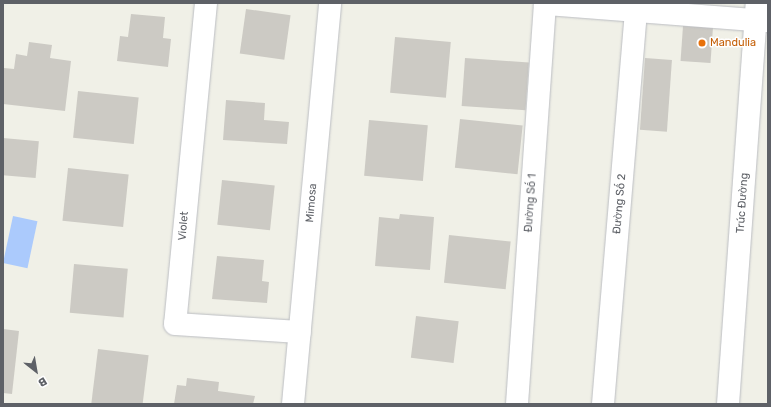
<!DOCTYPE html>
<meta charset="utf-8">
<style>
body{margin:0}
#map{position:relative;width:771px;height:407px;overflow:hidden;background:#f0f0e7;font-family:Rubik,sans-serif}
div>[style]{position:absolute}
.water>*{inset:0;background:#abcafc;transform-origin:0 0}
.building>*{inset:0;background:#cccac4;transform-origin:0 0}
.roads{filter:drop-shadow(0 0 1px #bbbdc2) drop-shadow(0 0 1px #bbbdc2)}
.minor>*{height:22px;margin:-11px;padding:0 11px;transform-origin:11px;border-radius:11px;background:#fff}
.dots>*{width:11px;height:11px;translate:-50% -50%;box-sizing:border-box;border:2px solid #fff;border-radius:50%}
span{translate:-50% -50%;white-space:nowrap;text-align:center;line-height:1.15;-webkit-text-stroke:3px #fff;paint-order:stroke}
.food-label{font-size:11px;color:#c56008}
.left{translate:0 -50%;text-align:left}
.street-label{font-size:11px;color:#5e6167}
.frame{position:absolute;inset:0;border:4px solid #5e6167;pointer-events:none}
.north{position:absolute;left:16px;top:351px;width:40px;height:40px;-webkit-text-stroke:3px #fff;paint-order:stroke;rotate:149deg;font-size:11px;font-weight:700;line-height:16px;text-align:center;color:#5e6167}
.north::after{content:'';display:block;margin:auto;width:14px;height:18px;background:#5e6167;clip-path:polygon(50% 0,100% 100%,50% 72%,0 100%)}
</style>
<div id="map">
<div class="water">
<i style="left:13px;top:216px;width:25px;height:48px;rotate:12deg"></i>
</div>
<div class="building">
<i style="left:246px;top:9px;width:45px;height:45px;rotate:8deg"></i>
<i style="clip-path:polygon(131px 14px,165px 17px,163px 38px,171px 39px,168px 67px,117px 61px,120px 36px,128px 37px)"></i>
<i style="left:683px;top:26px;width:30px;height:35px;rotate:4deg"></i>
<i style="left:395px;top:37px;width:56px;height:56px;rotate:5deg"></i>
<i style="clip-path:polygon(29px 42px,52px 45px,50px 58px,71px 61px,65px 111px,3px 104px,4px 68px,14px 69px,16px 54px,27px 56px)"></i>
<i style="left:465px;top:58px;width:64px;height:48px;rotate:4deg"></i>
<i style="left:645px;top:58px;width:27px;height:72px;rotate:4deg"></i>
<i style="left:78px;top:91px;width:61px;height:47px;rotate:6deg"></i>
<i style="clip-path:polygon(226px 100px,265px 103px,264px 120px,289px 122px,287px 144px,223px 140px)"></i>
<i style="left:460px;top:119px;width:63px;height:49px;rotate:6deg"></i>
<i style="left:369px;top:120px;width:59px;height:56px;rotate:5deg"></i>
<i style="left:3px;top:138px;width:36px;height:37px;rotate:5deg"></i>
<i style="left:68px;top:168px;width:61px;height:53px;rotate:6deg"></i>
<i style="left:222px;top:180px;width:53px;height:45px;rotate:6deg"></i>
<i style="clip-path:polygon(400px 214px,434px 217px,430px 270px,375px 266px,379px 217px,399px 219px)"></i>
<i style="left:449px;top:235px;width:62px;height:48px;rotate:6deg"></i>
<i style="clip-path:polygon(217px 256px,264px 260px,262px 281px,269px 282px,267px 303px,212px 299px)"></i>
<i style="left:74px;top:264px;width:54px;height:49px;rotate:5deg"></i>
<i style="left:416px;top:316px;width:43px;height:42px;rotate:7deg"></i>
<i style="clip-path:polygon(3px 329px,19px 331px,12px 394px,3px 393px)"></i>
<i style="left:98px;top:349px;width:51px;height:55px;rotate:7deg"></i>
<i style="clip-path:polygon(187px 378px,219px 382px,218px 391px,255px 396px,253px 404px,174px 404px,177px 385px,186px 386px)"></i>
</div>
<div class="roads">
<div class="minor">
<i style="left:206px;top:3px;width:322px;rotate:95.5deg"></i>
<i style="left:175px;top:324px;width:125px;rotate:3.7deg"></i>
<i style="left:545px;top:4px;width:224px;rotate:4.4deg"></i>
<i style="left:293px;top:404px;width:403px;rotate:-84.7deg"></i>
<i style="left:517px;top:404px;width:402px;rotate:-86deg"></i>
<i style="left:603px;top:404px;width:402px;rotate:-85.2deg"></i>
<i style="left:728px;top:404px;width:402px;rotate:-85.9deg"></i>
</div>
</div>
<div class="dots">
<i style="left:702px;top:43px;background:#e8710a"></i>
</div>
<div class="food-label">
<span class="left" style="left:710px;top:43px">Mandulia</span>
</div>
<div class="street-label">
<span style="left:312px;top:203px;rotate:-85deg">Mimosa</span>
<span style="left:531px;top:203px;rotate:-86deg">Đường Số 1</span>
<span style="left:743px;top:203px;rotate:-86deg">Trúc Đường</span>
<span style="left:620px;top:204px;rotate:-85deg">Đường Số 2</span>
<span style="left:184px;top:226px;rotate:-85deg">Violet</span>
</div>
<div class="frame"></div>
<div class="north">B</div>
</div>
